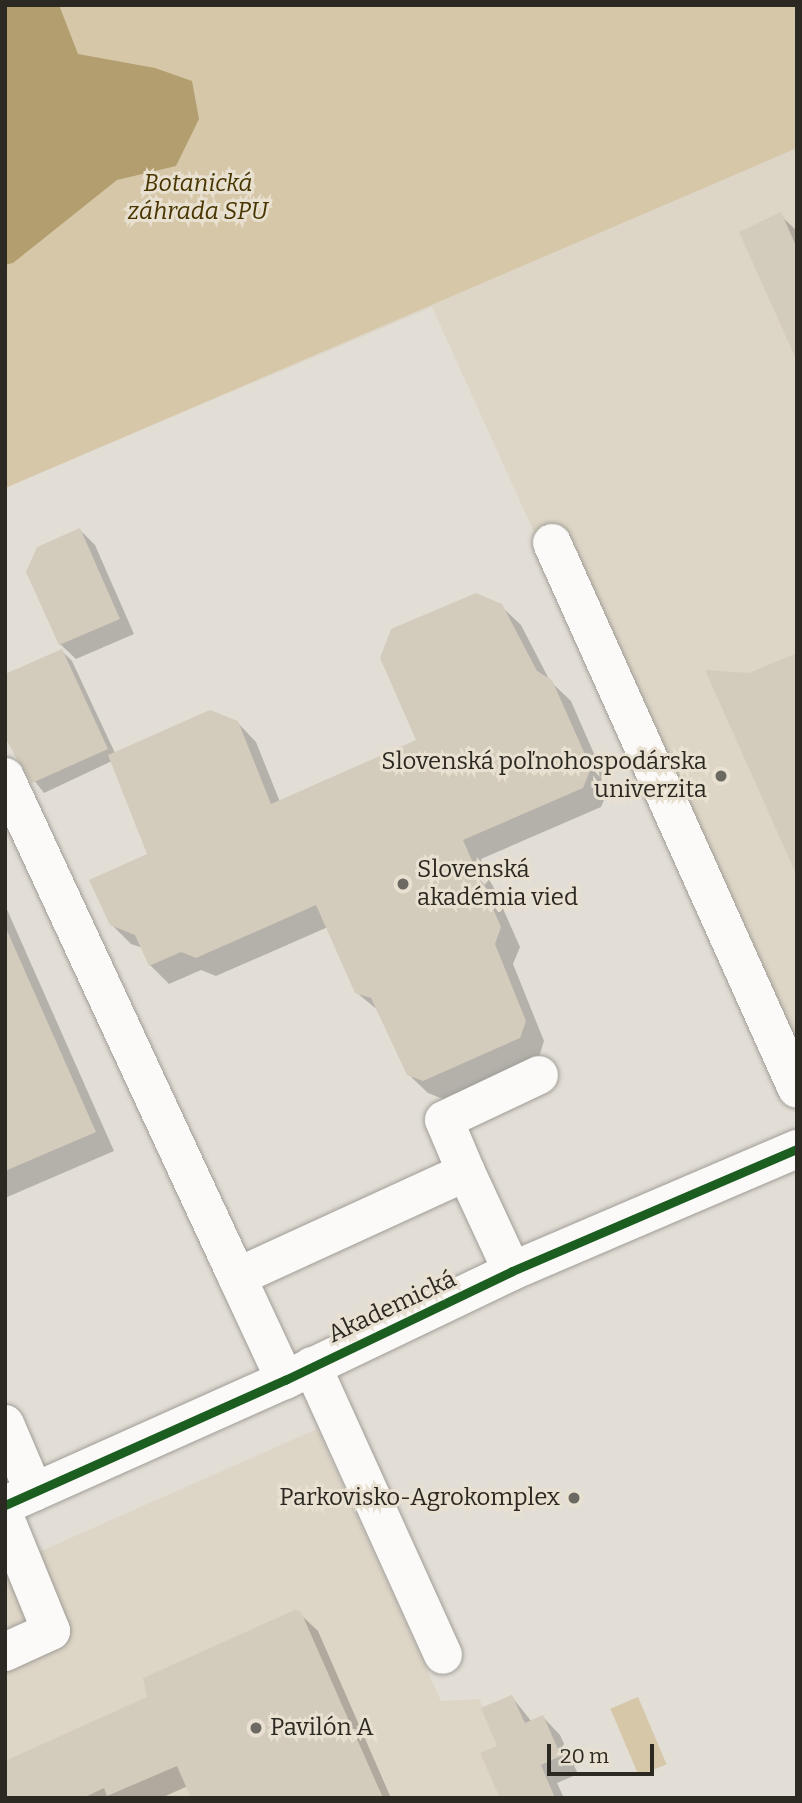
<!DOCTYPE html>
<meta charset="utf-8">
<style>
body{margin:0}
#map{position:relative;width:802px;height:1803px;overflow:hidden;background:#e2ded6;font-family:Bitter,serif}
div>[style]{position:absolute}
.built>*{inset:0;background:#ddd5c6}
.green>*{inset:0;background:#d6c7a8;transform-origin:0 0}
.water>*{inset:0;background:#b39e70}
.shadow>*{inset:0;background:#0003}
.building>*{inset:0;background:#d3cbbb}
.roads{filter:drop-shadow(0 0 2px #a09d96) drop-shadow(0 0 2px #a09d96)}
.minor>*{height:38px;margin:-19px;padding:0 19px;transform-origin:19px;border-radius:19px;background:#fbfaf9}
.cycleway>*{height:9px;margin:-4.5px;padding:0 4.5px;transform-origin:4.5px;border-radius:4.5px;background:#1b5e20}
.dots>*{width:19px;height:19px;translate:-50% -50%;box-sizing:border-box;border:4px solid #e8e0d0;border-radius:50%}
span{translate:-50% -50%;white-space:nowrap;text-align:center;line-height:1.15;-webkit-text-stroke:6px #e8e0d0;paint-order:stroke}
.park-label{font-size:24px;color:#493500;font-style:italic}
.poi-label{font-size:24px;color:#2c2923}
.right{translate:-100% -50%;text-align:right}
.left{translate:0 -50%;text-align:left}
.street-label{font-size:24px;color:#2c2923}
.frame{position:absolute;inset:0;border:7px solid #2c2923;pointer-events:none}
.scale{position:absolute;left:547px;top:1744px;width:107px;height:32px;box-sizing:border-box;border:4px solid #2c2923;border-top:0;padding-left:9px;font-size:21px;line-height:24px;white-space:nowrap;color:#2c2923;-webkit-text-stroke:5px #e8e0d0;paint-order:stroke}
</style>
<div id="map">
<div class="built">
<i style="clip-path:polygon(5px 5px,797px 5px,797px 1065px,779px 1073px,432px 307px,5px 488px)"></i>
<i style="clip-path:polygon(317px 1429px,441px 1701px,479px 1699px,483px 1707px,512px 1695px,525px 1723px,543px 1715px,561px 1756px,541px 1765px,555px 1798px,5px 1798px,5px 1567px)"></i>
</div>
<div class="green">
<i style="clip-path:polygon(5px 5px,797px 5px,797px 148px,5px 488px)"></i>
<i style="left:638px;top:1697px;width:73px;height:30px;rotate:67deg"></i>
</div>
<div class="water">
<i style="clip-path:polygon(5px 5px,59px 5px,78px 54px,155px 68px,192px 81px,199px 119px,176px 166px,117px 180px,13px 263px,5px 265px)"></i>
</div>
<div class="shadow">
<i style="clip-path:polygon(780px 215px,797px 231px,797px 356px)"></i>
<i style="clip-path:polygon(80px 530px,95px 545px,134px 634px,76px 659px,60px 644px)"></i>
<i style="clip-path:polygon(501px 606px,521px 625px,550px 681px,571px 701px,609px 788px,601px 807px,481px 859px,520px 947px,513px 964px,544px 1041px,539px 1057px,443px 1099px,428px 1093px,408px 1074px,380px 1012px,356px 992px,328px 927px,216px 976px,201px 970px,169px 984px,150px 965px,143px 948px,131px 944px,111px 924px,149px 855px,112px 761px,44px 793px,16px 757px,5px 734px,62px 651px,72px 661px,115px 753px,237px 722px,256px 742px,280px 802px,419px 741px)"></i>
<i style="clip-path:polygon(5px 905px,114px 1151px,5px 1198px)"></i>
<i style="clip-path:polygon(300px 1614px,318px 1631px,391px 1798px,193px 1798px,188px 1786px,161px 1798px,5px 1798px,149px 1698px)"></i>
<i style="clip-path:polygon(512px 1697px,532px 1722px,543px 1717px,560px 1735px,578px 1774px,557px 1783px,564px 1798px,501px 1798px,500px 1747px)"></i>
</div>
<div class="building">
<i style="clip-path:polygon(781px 212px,797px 248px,797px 361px,739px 232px)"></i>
<i style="clip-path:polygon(80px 528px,120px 619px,59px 645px,26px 572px,37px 547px)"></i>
<i style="clip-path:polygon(476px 593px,502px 604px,537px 671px,552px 680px,591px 768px,583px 788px,463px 840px,501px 927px,495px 944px,526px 1021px,520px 1038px,423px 1081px,407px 1075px,371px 998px,355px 993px,316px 905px,196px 958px,181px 952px,149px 966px,135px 935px,110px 925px,89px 880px,147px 854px,108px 755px,210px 710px,238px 721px,271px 804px,416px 740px,380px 658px,391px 629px)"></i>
<i style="clip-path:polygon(62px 649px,108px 749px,32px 783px,5px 738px,5px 674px)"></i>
<i style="clip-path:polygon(797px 653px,797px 876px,705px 670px,749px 673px)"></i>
<i style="clip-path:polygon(5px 926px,96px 1132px,5px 1171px)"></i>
<i style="clip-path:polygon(295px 1610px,301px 1612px,383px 1798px,191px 1798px,177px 1766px,107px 1796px,104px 1788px,83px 1798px,5px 1798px,5px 1761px,147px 1697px,143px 1678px)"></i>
<i style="clip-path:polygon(512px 1695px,525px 1723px,543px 1715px,561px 1756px,541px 1765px,555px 1798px,500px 1798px,480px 1753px,497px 1746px,481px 1708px)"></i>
</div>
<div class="roads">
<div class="minor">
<i style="left:552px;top:543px;width:598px;rotate:65.83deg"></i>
<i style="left:5px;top:777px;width:551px;rotate:65.11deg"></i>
<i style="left:466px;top:1172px;width:109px;rotate:65.1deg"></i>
<i style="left:312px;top:1366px;width:317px;rotate:65.6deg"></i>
<i style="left:285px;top:1380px;width:114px;rotate:-115deg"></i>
<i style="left:237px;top:1277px;width:252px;rotate:-24.6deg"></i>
<i style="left:466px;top:1172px;width:56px;rotate:-112.9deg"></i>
<i style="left:444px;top:1120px;width:105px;rotate:-25.3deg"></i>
<i style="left:5px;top:1424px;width:74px;rotate:66.9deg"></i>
<i style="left:5px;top:1505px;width:307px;rotate:-24.1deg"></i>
<i style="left:285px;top:1380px;width:252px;rotate:-25.6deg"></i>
<i style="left:512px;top:1271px;width:310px;rotate:-23.2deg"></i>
<i style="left:5px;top:1518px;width:122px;rotate:67.8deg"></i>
<i style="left:51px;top:1631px;width:51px;rotate:155.5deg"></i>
</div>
</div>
<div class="cycleway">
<i style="left:5px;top:1505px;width:307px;rotate:-24.1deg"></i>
<i style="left:285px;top:1380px;width:252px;rotate:-25.6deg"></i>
<i style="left:512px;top:1271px;width:310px;rotate:-23.2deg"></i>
</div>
<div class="dots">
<i style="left:721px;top:776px;background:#6c6862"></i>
<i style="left:403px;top:884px;background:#6c6862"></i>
<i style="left:574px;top:1498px;background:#6c6862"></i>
<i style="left:256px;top:1728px;background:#6c6862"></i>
</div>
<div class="park-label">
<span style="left:198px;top:198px">Botanická<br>záhrada SPU</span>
</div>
<div class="poi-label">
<span class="right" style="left:707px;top:776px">Slovenská poľnohospodárska<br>univerzita</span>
<span class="left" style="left:417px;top:884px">Slovenská<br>akadémia vied</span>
<span class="right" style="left:560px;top:1498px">Parkovisko-Agrokomplex</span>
<span class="left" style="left:270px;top:1728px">Pavilón A</span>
</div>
<div class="street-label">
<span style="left:392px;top:1307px;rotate:-25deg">Akademická</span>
</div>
<div class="frame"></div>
<div class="scale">20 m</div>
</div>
